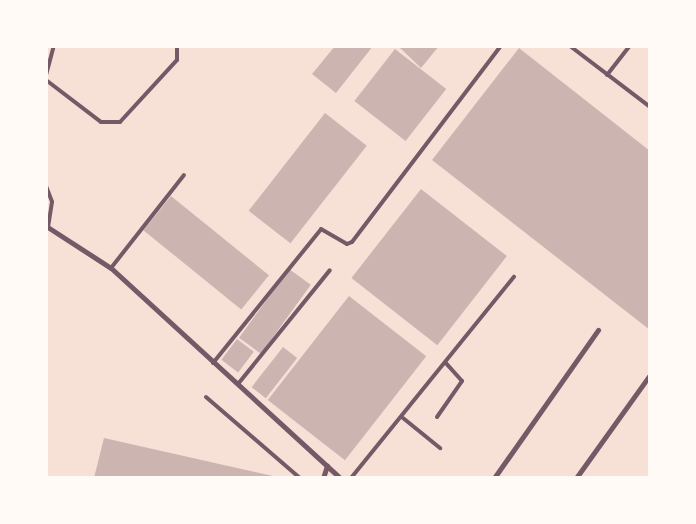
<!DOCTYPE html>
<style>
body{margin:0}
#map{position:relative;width:696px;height:524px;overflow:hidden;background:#f7e1d7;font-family:"IBM Plex Sans",sans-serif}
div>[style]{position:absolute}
.building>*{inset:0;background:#ccb4b1;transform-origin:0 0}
.service>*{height:4px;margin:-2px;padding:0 2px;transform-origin:2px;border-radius:2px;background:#755966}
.minor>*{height:5px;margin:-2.5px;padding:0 2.5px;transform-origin:2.5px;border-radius:2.5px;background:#755966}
span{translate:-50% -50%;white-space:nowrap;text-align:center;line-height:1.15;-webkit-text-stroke:5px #fffaf5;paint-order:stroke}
.frame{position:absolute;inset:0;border:48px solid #fffaf5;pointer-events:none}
</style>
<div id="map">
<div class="building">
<i style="clip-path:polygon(335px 46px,373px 46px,336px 93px,312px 74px)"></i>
<i style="clip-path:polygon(398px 46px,439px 46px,421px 68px)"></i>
<i style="clip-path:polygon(519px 48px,650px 151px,650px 330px,432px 160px)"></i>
<i style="left:395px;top:49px;width:65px;height:66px;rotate:38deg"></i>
<i style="left:325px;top:113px;width:53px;height:124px;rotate:38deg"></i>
<i style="left:421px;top:189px;width:109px;height:113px;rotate:38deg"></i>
<i style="left:171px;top:196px;width:126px;height:44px;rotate:39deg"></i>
<i style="left:289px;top:269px;width:27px;height:85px;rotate:36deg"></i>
<i style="left:349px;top:296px;width:98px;height:132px;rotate:38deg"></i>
<i style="left:237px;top:339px;width:21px;height:26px;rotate:37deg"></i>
<i style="left:283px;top:347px;width:18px;height:51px;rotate:38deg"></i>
<i style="clip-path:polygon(104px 438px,277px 477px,277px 478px,94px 478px)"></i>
</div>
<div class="service">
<i style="left:570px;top:46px;width:101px;rotate:37.3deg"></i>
<i style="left:46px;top:75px;width:30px;rotate:-75deg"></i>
<i style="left:607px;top:75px;width:37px;rotate:-52deg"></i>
<i style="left:46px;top:80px;width:69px;rotate:37.4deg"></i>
<i style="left:101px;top:122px;width:19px"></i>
<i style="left:120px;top:122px;width:84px;rotate:-47.4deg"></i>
<i style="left:177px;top:60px;width:14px;rotate:-90deg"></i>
<i style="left:46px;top:186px;width:17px;rotate:69deg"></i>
<i style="left:52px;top:202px;width:25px;rotate:99deg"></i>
<i style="left:111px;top:268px;width:118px;rotate:-51.9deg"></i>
<i style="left:213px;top:363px;width:172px;rotate:-51.1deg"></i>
<i style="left:321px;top:229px;width:30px;rotate:30deg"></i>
<i style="left:347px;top:244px;width:5px;rotate:-22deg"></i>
<i style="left:352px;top:242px;width:246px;rotate:-52.8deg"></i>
<i style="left:238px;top:384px;width:146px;rotate:-51.1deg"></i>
<i style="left:206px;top:397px;width:124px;rotate:40.8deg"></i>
<i style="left:437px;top:417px;width:44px;rotate:-55.2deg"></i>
<i style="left:462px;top:381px;width:24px;rotate:-132deg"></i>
<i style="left:403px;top:418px;width:48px;rotate:39deg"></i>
<i style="left:351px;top:478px;width:259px;rotate:-51deg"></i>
</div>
<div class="minor">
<i style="left:46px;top:226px;width:77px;rotate:32.9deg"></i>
<i style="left:111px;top:268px;width:311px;rotate:42.5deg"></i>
<i style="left:323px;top:478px;width:13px;rotate:-72deg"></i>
<i style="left:494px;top:478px;width:181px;rotate:-54.9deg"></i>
<i style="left:576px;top:478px;width:125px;rotate:-54.4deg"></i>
</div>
<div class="frame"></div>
</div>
